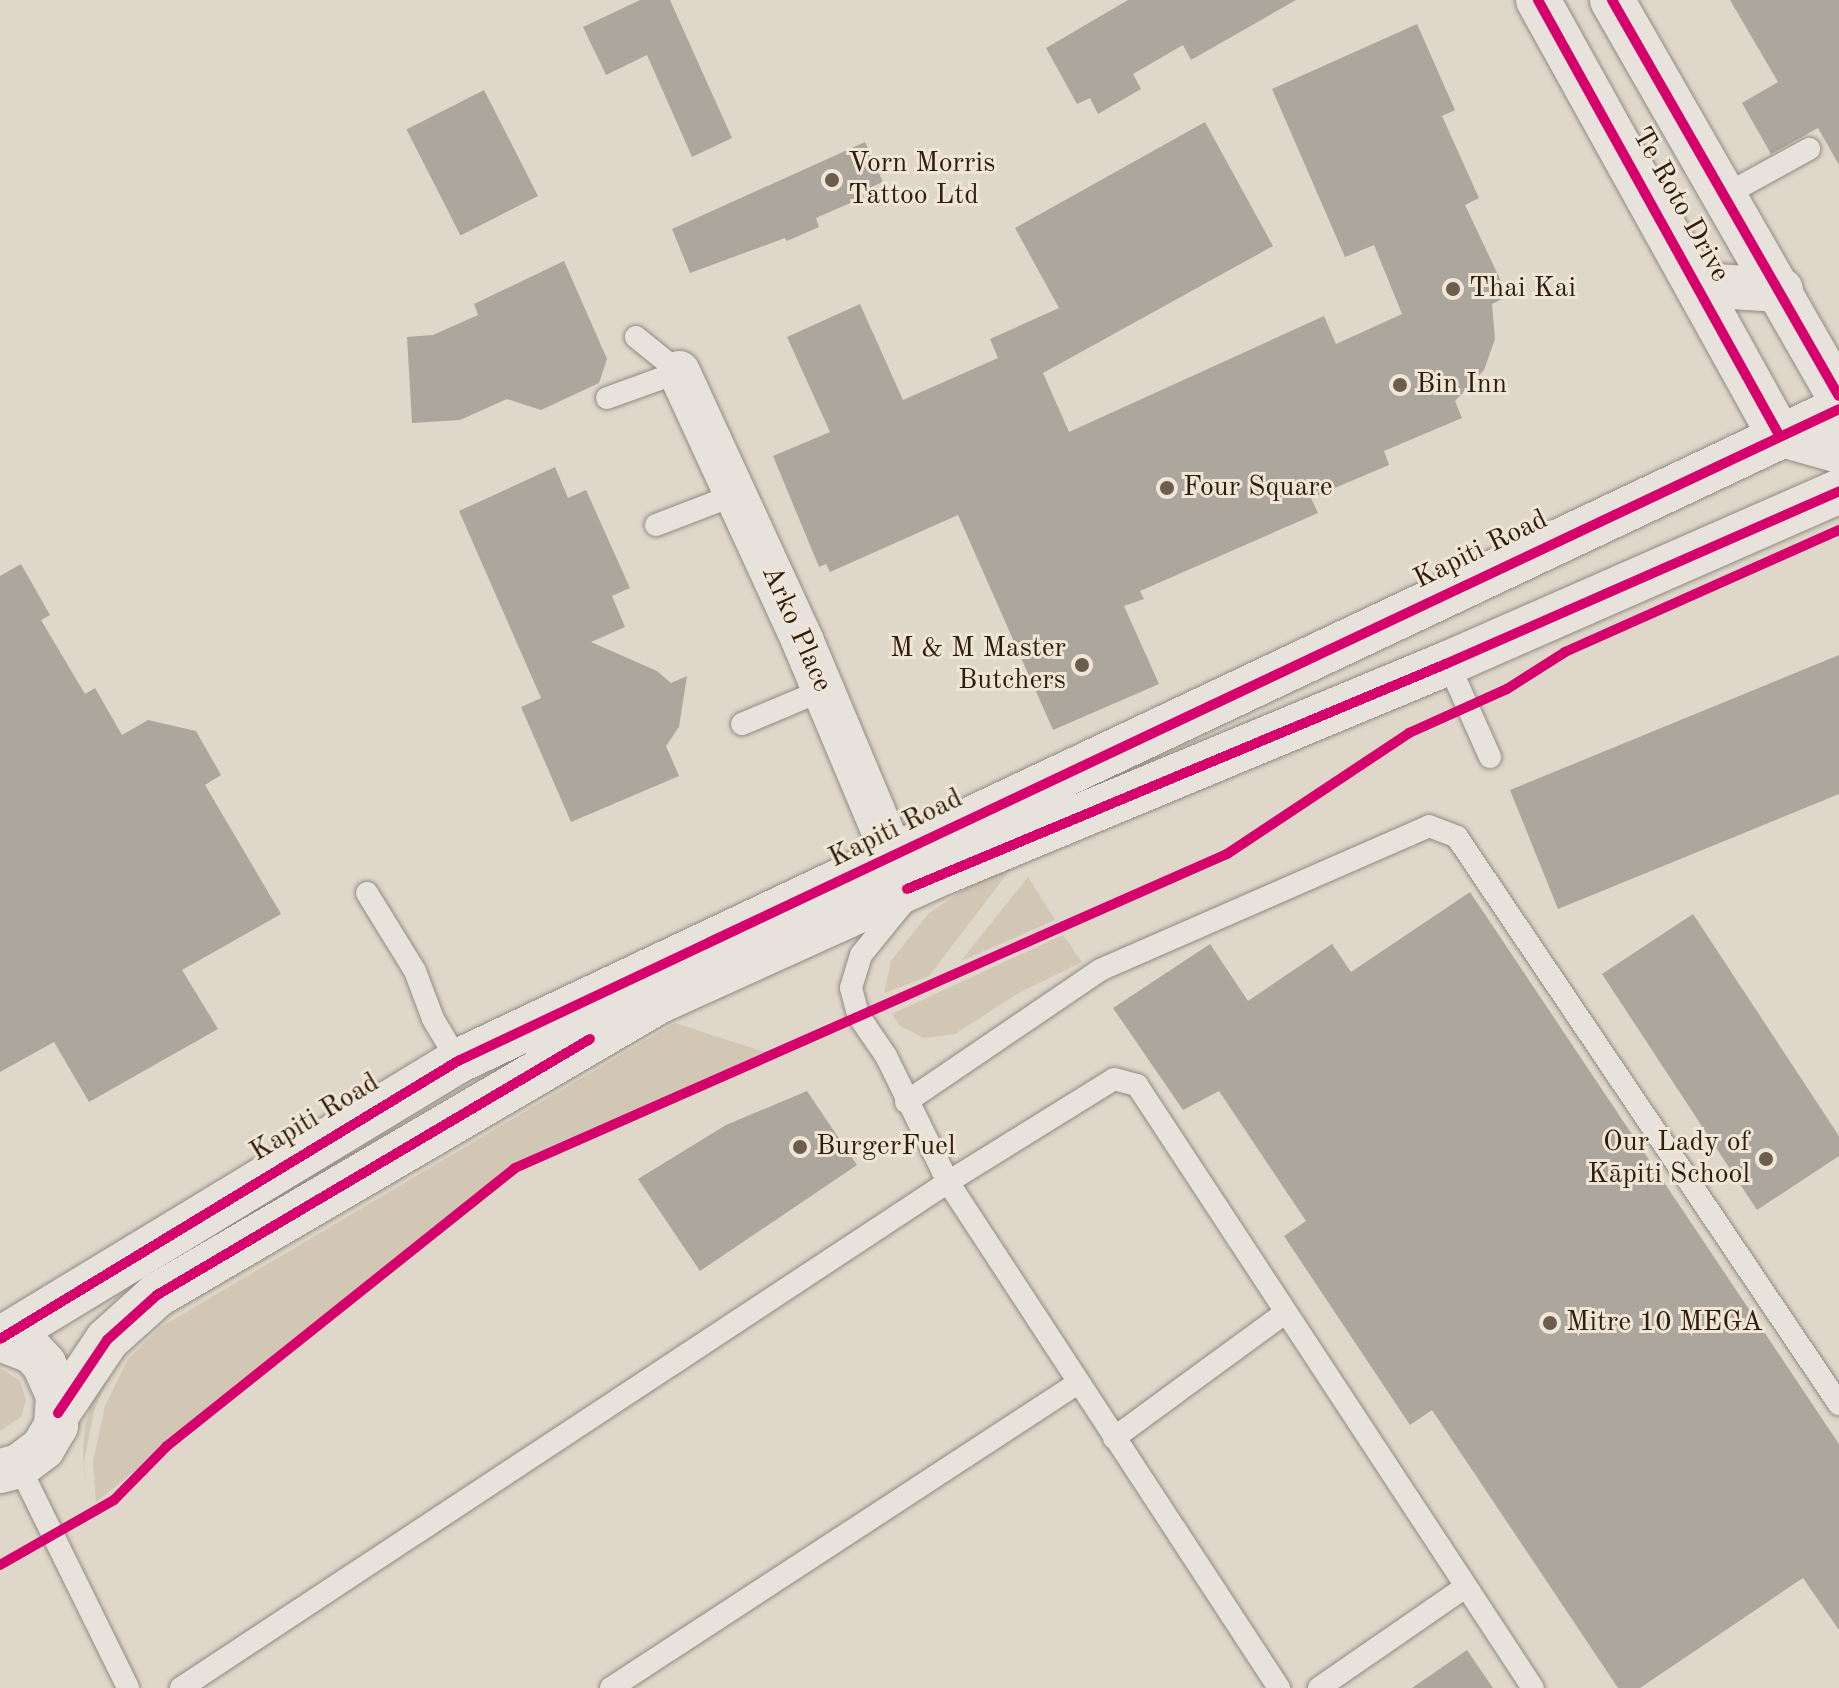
<!DOCTYPE html>
<meta charset="utf-8">
<style>
body{margin:0}
#map{position:relative;width:1839px;height:1688px;overflow:hidden;background:#dfd7ca;font-family:"Old Standard TT",serif}
div>[style]{position:absolute}
.green>*{inset:0;background:#d2c6b4}
.building>*{inset:0;background:#aca69c;transform-origin:0 0}
.roads{filter:drop-shadow(0 0 2px #918a80) drop-shadow(0 0 2px #918a80)}
.lane>*{height:22px;margin:-11px;padding:0 11px;transform-origin:11px;border-radius:11px;background:#e7e2dc}
.street>*{height:42px;margin:-21px;padding:0 21px;transform-origin:21px;border-radius:21px;background:#e7e2dc}
.secondary>*{height:44px;margin:-22px;padding:0 22px;transform-origin:22px;border-radius:22px;background:#e7e2dc}
.cycleway>*{height:10px;margin:-5px;padding:0 5px;transform-origin:5px;border-radius:5px;background:#d6006c}
.dots>*{width:22px;height:22px;translate:-50% -50%;box-sizing:border-box;border:4px solid #f0e6d7;border-radius:50%}
span{translate:-50% -50%;white-space:nowrap;text-align:center;line-height:1.15;-webkit-text-stroke:6px #f0e6d7;paint-order:stroke}
.poi-label{font-size:28px;color:#2e1c0c}
.left{translate:0 -50%;text-align:left}
.right{translate:-100% -50%;text-align:right}
.street-label{font-size:28px;color:#2e1c0c}
</style>
<div id="map">
<div class="green">
<i style="clip-path:polygon(1013px 866px,929px 976px,884px 993px,891px 961px,929px 913px,977px 881px)"></i>
<i style="clip-path:polygon(1028px 877px,1055px 920px,961px 961px)"></i>
<i style="clip-path:polygon(1063px 935px,1082px 962px,1017px 994px,955px 1034px,924px 1038px,900px 1026px,892px 1014px)"></i>
<i style="clip-path:polygon(675px 1023px,771px 1054px,514px 1167px,96px 1502px,93px 1462px,105px 1406px,128px 1359px,161px 1327px)"></i>
<i style="clip-path:polygon(141px 1324px,147px 1327px,112px 1368px,94px 1411px,84px 1462px,86px 1484px,84px 1469px,83px 1447px,85px 1427px,94px 1391px,112px 1358px)"></i>
<i style="clip-path:polygon(0 1368px,20px 1381px,26px 1400px,21px 1417px,0 1431px)"></i>
</div>
<div class="building">
<i style="clip-path:polygon(640px 0,670px 0,732px 138px,692px 157px,647px 55px,606px 75px,583px 27px)"></i>
<i style="clip-path:polygon(1128px 0,1296px 0,1191px 60px,1183px 45px,1133px 74px,1141px 89px,1098px 114px,1090px 98px,1077px 104px,1046px 48px)"></i>
<i style="clip-path:polygon(1730px 0,1839px 0,1839px 165px,1818px 128px,1771px 154px,1742px 103px,1778px 82px)"></i>
<i style="clip-path:polygon(1417px 24px,1455px 110px,1442px 116px,1479px 198px,1465px 205px,1508px 296px,1492px 304px,1495px 339px,1484px 370px,1455px 401px,1462px 418px,1384px 451px,1389px 465px,1311px 498px,1318px 513px,1140px 591px,1144px 599px,1124px 606px,1159px 684px,1053px 730px,958px 515px,830px 572px,826px 564px,819px 567px,773px 456px,830px 432px,787px 337px,860px 304px,903px 400px,998px 358px,990px 339px,1059px 308px,1015px 228px,1205px 122px,1273px 246px,1043px 373px,1069px 432px,1324px 316px,1336px 344px,1402px 314px,1374px 245px,1345px 257px,1272px 89px)"></i>
<i style="left:484px;top:90px;width:119px;height:87px;rotate:63deg"></i>
<i style="clip-path:polygon(865px 142px,883px 182px,862px 191px,864px 197px,816px 218px,819px 227px,787px 241px,785px 238px,690px 273px,672px 229px)"></i>
<i style="clip-path:polygon(564px 261px,607px 359px,599px 383px,541px 410px,507px 399px,460px 420px,412px 423px,407px 337px,433px 335px,478px 315px,474px 304px)"></i>
<i style="clip-path:polygon(555px 467px,568px 498px,586px 490px,630px 588px,612px 596px,625px 627px,591px 642px,657px 671px,671px 683px,687px 676px,679px 727px,666px 746px,679px 776px,571px 822px,521px 707px,541px 698px,459px 511px)"></i>
<i style="clip-path:polygon(21px 564px,50px 615px,41px 620px,85px 694px,95px 688px,122px 735px,148px 720px,196px 731px,221px 775px,205px 785px,281px 914px,182px 970px,218px 1029px,89px 1102px,54px 1042px,0 1072px,0 576px)"></i>
<i style="clip-path:polygon(1839px 655px,1839px 794px,1558px 909px,1510px 790px)"></i>
<i style="clip-path:polygon(1470px 892px,1839px 1444px,1839px 1630px,1803px 1578px,1640px 1688px,1618px 1688px,1432px 1410px,1410px 1425px,1284px 1236px,1306px 1221px,1219px 1091px,1183px 1110px,1113px 1008px,1210px 944px,1248px 1001px,1332px 944px,1351px 972px)"></i>
<i style="clip-path:polygon(1693px 914px,1839px 1136px,1839px 1156px,1757px 1210px,1602px 974px)"></i>
<i style="clip-path:polygon(807px 1091px,857px 1165px,700px 1271px,638px 1179px,726px 1125px)"></i>
<i style="clip-path:polygon(1467px 1650px,1493px 1688px,1412px 1688px)"></i>
</div>
<div class="roads">
<div class="lane">
<i style="left:1725px;top:195px;width:96px;rotate:-28.7deg"></i>
<i style="left:636px;top:337px;width:55px;rotate:39.1deg"></i>
<i style="left:607px;top:398px;width:77px;rotate:-19.9deg"></i>
<i style="left:656px;top:525px;width:84px;rotate:-21deg"></i>
<i style="left:1448px;top:663px;width:103px;rotate:65.9deg"></i>
<i style="left:742px;top:724px;width:88px;rotate:-22.8deg"></i>
<i style="left:367px;top:893px;width:92px;rotate:58.4deg"></i>
<i style="left:415px;top:971px;width:51px;rotate:69.4deg"></i>
<i style="left:433px;top:1019px;width:49px;rotate:59.2deg"></i>
<i style="left:904px;top:902px;width:68px;rotate:129.1deg"></i>
<i style="left:861px;top:955px;width:34px;rotate:107deg"></i>
<i style="left:851px;top:988px;width:28px;rotate:75deg"></i>
<i style="left:858px;top:1015px;width:50px;rotate:55.7deg"></i>
<i style="left:886px;top:1056px;width:140px;rotate:63.8deg"></i>
<i style="left:948px;top:1182px;width:605px;rotate:56.81deg"></i>
<i style="left:906px;top:1102px;width:235px;rotate:-34.2deg"></i>
<i style="left:1100px;top:970px;width:359px;rotate:-23.6deg"></i>
<i style="left:1429px;top:826px;width:30px;rotate:21deg"></i>
<i style="left:1457px;top:837px;width:684px;rotate:56.03deg"></i>
<i style="left:1114px;top:1438px;width:212px;rotate:-36.2deg"></i>
<i style="left:19px;top:1466px;width:247px;rotate:63.8deg"></i>
<i style="left:181px;top:1688px;width:919px;rotate:-33.41deg"></i>
<i style="left:948px;top:1182px;width:195px;rotate:-31.8deg"></i>
<i style="left:1114px;top:1079px;width:24px;rotate:15deg"></i>
<i style="left:1137px;top:1085px;width:721px;rotate:56.71deg"></i>
<i style="left:611px;top:1688px;width:558px;rotate:-33.15deg"></i>
<i style="left:1319px;top:1688px;width:176px;rotate:-34.6deg"></i>
</div>
<div class="street">
<i style="left:679px;top:372px;width:297px;rotate:65.3deg"></i>
<i style="left:803px;top:642px;width:266px;rotate:67.2deg"></i>
</div>
<div class="secondary">
<i style="left:1538px;top:0;width:496px;rotate:61deg"></i>
<i style="left:1779px;top:434px;width:62px;rotate:15.8deg"></i>
<i style="left:1612px;top:0;width:456px;rotate:60.2deg"></i>
<i style="left:1688px;top:270px;width:31px;rotate:32deg"></i>
<i style="left:1714px;top:286px;width:67px;rotate:3.4deg"></i>
<i style="left:0;top:1339px;width:536px;rotate:-31.26deg"></i>
<i style="left:458px;top:1061px;width:1527px;rotate:-25.27deg"></i>
<i style="left:0;top:1339px;width:34px;rotate:21deg"></i>
<i style="left:32px;top:1351px;width:18px;rotate:47deg"></i>
<i style="left:44px;top:1364px;width:35px;rotate:66deg"></i>
<i style="left:58px;top:1396px;width:30px;rotate:94deg"></i>
<i style="left:56px;top:1426px;width:26px;rotate:121deg"></i>
<i style="left:43px;top:1448px;width:30px;rotate:143deg"></i>
<i style="left:19px;top:1466px;width:20px;rotate:165deg"></i>
<i style="left:58px;top:1413px;width:88px;rotate:-56.1deg"></i>
<i style="left:107px;top:1340px;width:67px;rotate:-42deg"></i>
<i style="left:157px;top:1295px;width:580px;rotate:-30.32deg"></i>
<i style="left:658px;top:1002px;width:315px;rotate:-24.4deg"></i>
<i style="left:945px;top:872px;width:545px;rotate:-22.56deg"></i>
<i style="left:1448px;top:663px;width:427px;rotate:-23.7deg"></i>
</div>
</div>
<div class="cycleway">
<i style="left:1538px;top:0;width:496px;rotate:61deg"></i>
<i style="left:1612px;top:0;width:456px;rotate:60.2deg"></i>
<i style="left:907px;top:889px;width:586px;rotate:-22.67deg"></i>
<i style="left:1448px;top:663px;width:427px;rotate:-23.7deg"></i>
<i style="left:0;top:1339px;width:536px;rotate:-31.26deg"></i>
<i style="left:458px;top:1061px;width:1527px;rotate:-25.27deg"></i>
<i style="left:58px;top:1413px;width:88px;rotate:-56.1deg"></i>
<i style="left:107px;top:1340px;width:67px;rotate:-42deg"></i>
<i style="left:157px;top:1295px;width:503px;rotate:-30.59deg"></i>
<i style="left:0;top:1565px;width:131px;rotate:-29.7deg"></i>
<i style="left:114px;top:1500px;width:76px;rotate:-45.5deg"></i>
<i style="left:167px;top:1446px;width:445px;rotate:-38.6deg"></i>
<i style="left:515px;top:1168px;width:778px;rotate:-23.8deg"></i>
<i style="left:1227px;top:854px;width:219px;rotate:-33.6deg"></i>
<i style="left:1409px;top:733px;width:107px;rotate:-24.2deg"></i>
<i style="left:1507px;top:689px;width:69px;rotate:-32.5deg"></i>
<i style="left:1565px;top:652px;width:300px;rotate:-24deg"></i>
</div>
<div class="dots">
<i style="left:832px;top:180px;background:#6c5d4e"></i>
<i style="left:1453px;top:289px;background:#6c5d4e"></i>
<i style="left:1400px;top:385px;background:#6c5d4e"></i>
<i style="left:1167px;top:488px;background:#6c5d4e"></i>
<i style="left:1082px;top:665px;background:#6c5d4e"></i>
<i style="left:800px;top:1147px;background:#6c5d4e"></i>
<i style="left:1766px;top:1159px;background:#6c5d4e"></i>
<i style="left:1550px;top:1323px;background:#6c5d4e"></i>
</div>
<div class="poi-label">
<span class="left" style="left:848px;top:180px">Vorn Morris<br>Tattoo Ltd</span>
<span class="left" style="left:1469px;top:289px">Thai Kai</span>
<span class="left" style="left:1416px;top:385px">Bin Inn</span>
<span class="left" style="left:1183px;top:488px">Four Square</span>
<span class="right" style="left:1066px;top:665px">M &amp; M Master<br>Butchers</span>
<span class="right" style="left:1750px;top:1159px">Our Lady of<br>Kāpiti School</span>
<span class="left" style="left:816px;top:1147px">BurgerFuel</span>
<span class="left" style="left:1566px;top:1323px">Mitre 10 MEGA</span>
</div>
<div class="street-label">
<span style="left:1680px;top:205px;rotate:61deg">Te Roto Drive</span>
<span style="left:1481px;top:550px;rotate:-26deg">Kapiti Road</span>
<span style="left:796px;top:629px;rotate:66deg">Arko Place</span>
<span style="left:896px;top:829px;rotate:-26deg">Kapiti Road</span>
<span style="left:315px;top:1118px;rotate:-31deg">Kapiti Road</span>
</div>
</div>
